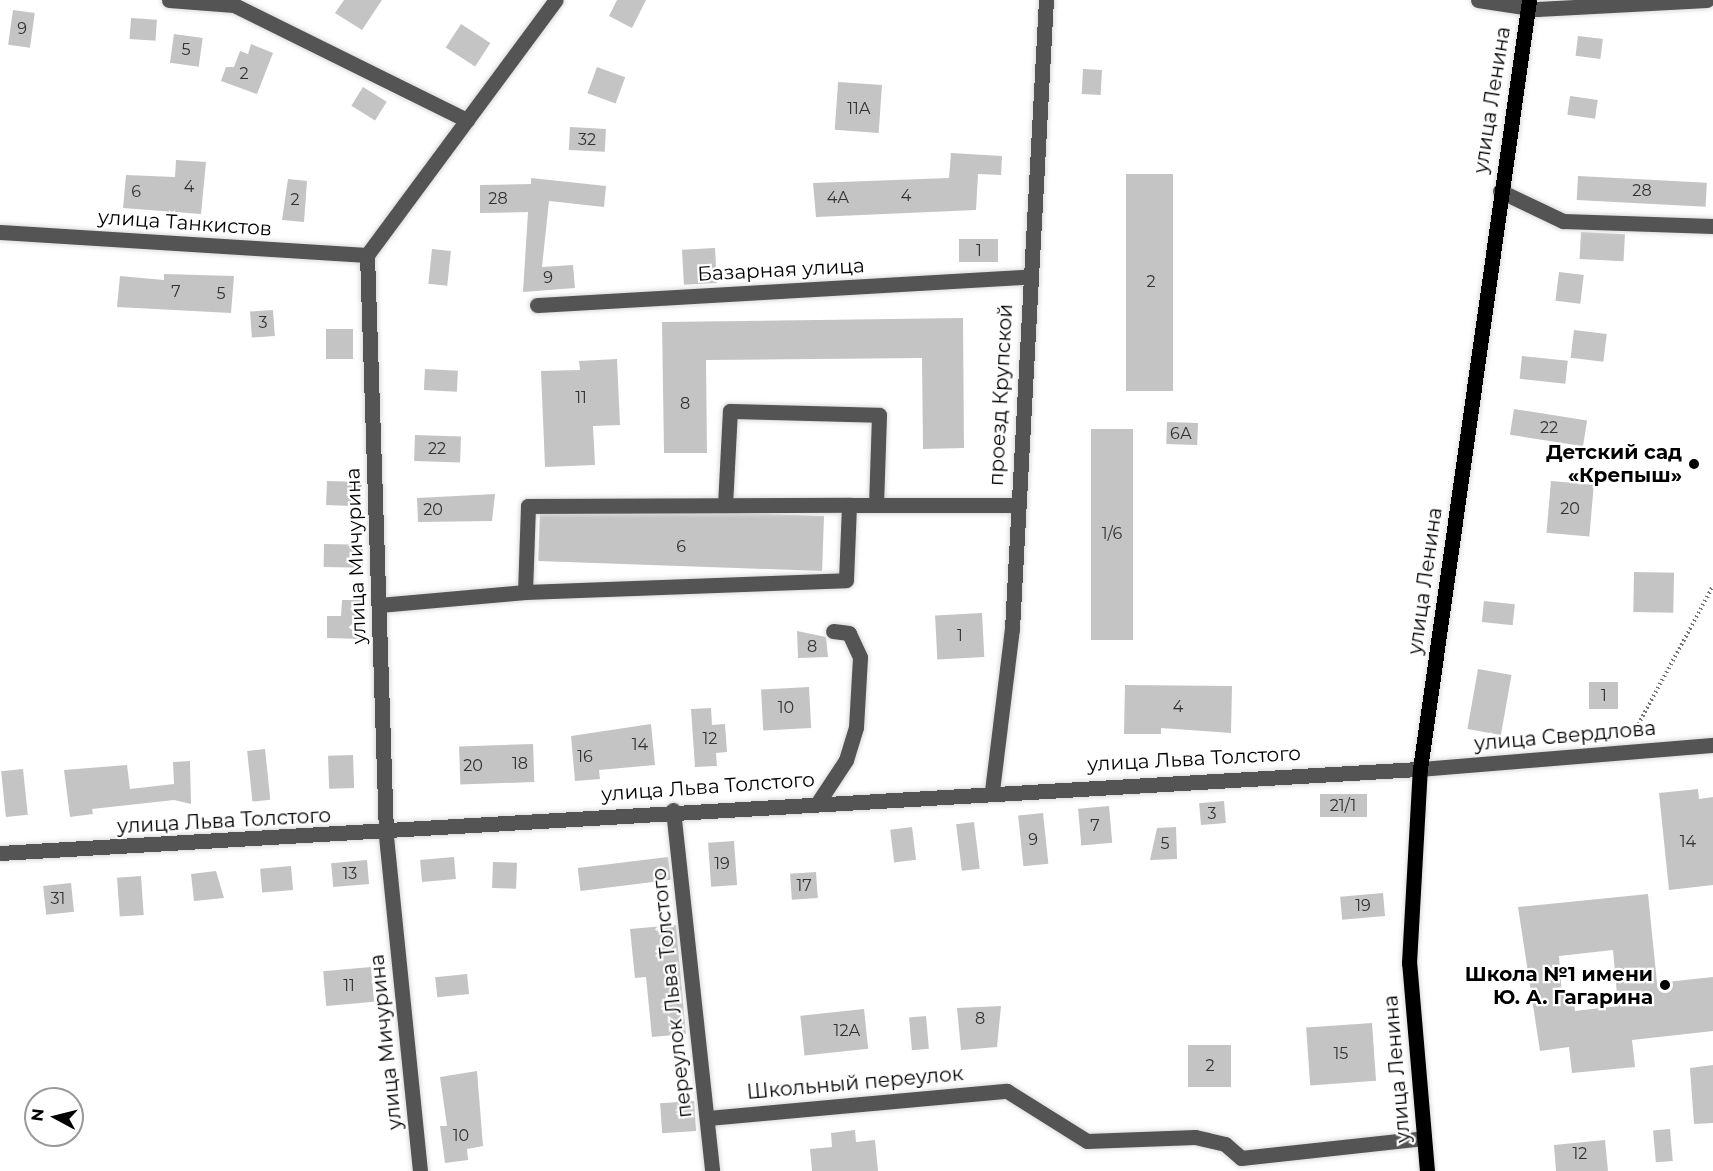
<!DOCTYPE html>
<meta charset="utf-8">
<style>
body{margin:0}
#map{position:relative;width:1713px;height:1171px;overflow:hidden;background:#fff;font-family:Montserrat,sans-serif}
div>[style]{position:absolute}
.building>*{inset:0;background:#c4c4c4;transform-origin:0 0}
.path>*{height:4px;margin-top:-2px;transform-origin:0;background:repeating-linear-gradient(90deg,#767676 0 1.5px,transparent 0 4.5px)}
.roads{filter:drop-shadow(0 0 2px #dbdbdb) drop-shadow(0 0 2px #dbdbdb)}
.minor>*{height:15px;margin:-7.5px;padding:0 7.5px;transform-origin:7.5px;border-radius:7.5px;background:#545454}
.major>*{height:15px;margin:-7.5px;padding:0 7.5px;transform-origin:7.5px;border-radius:7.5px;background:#000}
.dots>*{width:16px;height:16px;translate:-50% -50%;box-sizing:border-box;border:3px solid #fff;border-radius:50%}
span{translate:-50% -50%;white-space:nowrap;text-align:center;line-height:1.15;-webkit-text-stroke:4.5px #fff;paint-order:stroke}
.number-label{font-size:16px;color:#313131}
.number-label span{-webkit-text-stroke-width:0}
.street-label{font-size:20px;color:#000}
.poi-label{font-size:20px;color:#000;font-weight:700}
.right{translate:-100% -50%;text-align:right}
.north{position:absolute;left:24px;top:1087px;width:60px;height:60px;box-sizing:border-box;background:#fff;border:2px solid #999;border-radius:50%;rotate:277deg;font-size:16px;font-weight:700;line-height:24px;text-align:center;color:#000}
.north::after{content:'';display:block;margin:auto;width:21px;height:27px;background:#000;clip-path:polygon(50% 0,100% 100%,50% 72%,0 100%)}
</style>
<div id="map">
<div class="building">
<i style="clip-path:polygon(344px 0,382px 0,362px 30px,335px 13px)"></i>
<i style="clip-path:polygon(617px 0,646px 0,632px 28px,609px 16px)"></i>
<i style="left:13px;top:10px;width:22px;height:35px;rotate:8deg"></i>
<i style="left:131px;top:18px;width:26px;height:21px;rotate:4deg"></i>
<i style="left:461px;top:24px;width:35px;height:28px;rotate:33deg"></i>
<i style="left:174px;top:34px;width:29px;height:29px;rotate:8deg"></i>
<i style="left:1578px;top:36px;width:25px;height:20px;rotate:7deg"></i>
<i style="clip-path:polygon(251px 44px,273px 53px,257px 94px,221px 81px,226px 67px,234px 67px,240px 51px,248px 54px)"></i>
<i style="left:597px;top:67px;width:30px;height:28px;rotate:20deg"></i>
<i style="left:1083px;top:69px;width:19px;height:25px;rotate:3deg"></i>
<i style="left:882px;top:85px;width:48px;height:44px;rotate:94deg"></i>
<i style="left:363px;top:87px;width:28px;height:22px;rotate:32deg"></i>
<i style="left:1570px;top:96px;width:28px;height:19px;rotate:8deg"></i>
<i style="left:570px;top:127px;width:36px;height:23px;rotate:3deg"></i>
<i style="clip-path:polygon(951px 153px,1002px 156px,1001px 175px,978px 174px,976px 210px,816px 217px,813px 183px,949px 178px)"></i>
<i style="clip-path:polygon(176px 160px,206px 162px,201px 214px,123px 208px,126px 175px,175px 177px)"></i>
<i style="left:1126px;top:174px;width:47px;height:217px"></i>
<i style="left:1578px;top:176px;width:129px;height:24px;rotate:3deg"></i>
<i style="clip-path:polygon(531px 178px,606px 186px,604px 207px,549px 201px,542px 267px,573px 265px,575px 288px,523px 292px,528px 212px,480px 213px,480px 185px,531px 184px)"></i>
<i style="clip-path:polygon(288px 179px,307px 181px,304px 222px,282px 220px)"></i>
<i style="left:1581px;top:232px;width:44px;height:27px;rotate:3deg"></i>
<i style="left:998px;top:239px;width:23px;height:39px;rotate:90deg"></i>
<i style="left:715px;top:248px;width:35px;height:33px;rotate:87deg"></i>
<i style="left:432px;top:249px;width:19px;height:35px;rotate:6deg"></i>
<i style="left:1559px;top:272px;width:25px;height:29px;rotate:7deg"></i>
<i style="clip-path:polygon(164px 274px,234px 276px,231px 313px,117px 307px,120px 276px,164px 280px)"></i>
<i style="left:273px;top:310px;width:26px;height:23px;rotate:86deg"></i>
<i style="clip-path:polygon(963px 318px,964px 448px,923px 449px,922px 358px,706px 360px,707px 453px,664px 453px,662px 322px)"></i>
<i style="left:326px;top:329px;width:27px;height:30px"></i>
<i style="left:1574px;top:330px;width:33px;height:28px;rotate:7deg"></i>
<i style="left:1522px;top:356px;width:46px;height:23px;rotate:6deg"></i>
<i style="clip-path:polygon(617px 359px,620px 425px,593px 426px,595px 465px,545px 467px,541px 371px,580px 370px,579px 361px)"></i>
<i style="left:425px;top:369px;width:33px;height:21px;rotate:3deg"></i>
<i style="left:1514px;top:409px;width:74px;height:26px;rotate:9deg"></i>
<i style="left:1167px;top:422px;width:31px;height:22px;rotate:2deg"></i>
<i style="left:1091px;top:429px;width:42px;height:211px"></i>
<i style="left:415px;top:435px;width:46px;height:26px;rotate:2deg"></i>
<i style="clip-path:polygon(327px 481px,362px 482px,361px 499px,351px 499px,351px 506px,326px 505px)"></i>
<i style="left:1551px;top:481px;width:43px;height:52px;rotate:5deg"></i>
<i style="clip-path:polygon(495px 494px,492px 521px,418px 522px,417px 498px)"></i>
<i style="left:824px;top:516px;width:55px;height:284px;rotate:92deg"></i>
<i style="left:324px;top:544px;width:39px;height:23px;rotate:1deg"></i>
<i style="left:1634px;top:572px;width:40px;height:40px;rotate:1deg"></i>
<i style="clip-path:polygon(342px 600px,363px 600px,362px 639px,327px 638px,327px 616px,341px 616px)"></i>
<i style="left:1484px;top:601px;width:31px;height:21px;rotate:6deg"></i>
<i style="left:982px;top:613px;width:44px;height:47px;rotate:87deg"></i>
<i style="clip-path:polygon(797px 631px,826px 637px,828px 657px,798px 658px)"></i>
<i style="left:1478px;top:669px;width:34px;height:61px;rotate:10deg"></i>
<i style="left:1589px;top:682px;width:29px;height:27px"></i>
<i style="clip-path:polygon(1125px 685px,1232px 686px,1231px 733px,1161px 728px,1161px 734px,1124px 734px)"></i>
<i style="left:809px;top:687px;width:41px;height:48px;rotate:87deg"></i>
<i style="clip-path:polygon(711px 708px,712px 725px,725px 724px,727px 752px,716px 753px,717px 766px,695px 767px,691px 709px)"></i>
<i style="clip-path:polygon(651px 724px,655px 765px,599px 770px,600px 779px,575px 781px,571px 736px)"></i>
<i style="left:533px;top:744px;width:38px;height:74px;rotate:88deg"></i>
<i style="left:265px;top:749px;width:51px;height:18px;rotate:84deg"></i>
<i style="left:353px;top:755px;width:33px;height:25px;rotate:88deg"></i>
<i style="clip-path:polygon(190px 761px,191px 804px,174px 800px,92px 809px,93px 814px,70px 817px,64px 770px,127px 765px,130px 789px,174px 784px,173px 762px)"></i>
<i style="left:23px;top:769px;width:46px;height:22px;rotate:84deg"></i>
<i style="clip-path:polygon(1698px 789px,1699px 799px,1713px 797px,1713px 885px,1669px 890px,1659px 793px)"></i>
<i style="left:1367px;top:794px;width:23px;height:47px;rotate:90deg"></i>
<i style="left:1224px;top:801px;width:22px;height:25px;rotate:85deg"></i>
<i style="left:1109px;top:806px;width:37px;height:31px;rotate:85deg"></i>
<i style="left:1043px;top:813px;width:51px;height:25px;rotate:84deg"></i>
<i style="left:974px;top:822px;width:47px;height:18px;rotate:83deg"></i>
<i style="left:912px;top:827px;width:33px;height:22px;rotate:83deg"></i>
<i style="clip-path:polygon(1176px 827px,1177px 859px,1150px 860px,1157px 828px)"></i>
<i style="left:734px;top:841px;width:44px;height:26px;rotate:86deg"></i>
<i style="left:454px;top:857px;width:22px;height:34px;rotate:85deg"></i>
<i style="left:668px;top:857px;width:23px;height:91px;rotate:83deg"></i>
<i style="left:367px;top:860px;width:24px;height:36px;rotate:85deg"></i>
<i style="left:493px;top:862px;width:24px;height:26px;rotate:2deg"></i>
<i style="left:291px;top:866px;width:24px;height:31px;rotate:85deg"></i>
<i style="clip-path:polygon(216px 871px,224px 898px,194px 901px,191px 874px)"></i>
<i style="left:816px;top:872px;width:26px;height:26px;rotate:86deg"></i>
<i style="left:141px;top:876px;width:39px;height:24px;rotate:86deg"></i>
<i style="left:71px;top:883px;width:29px;height:28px;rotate:84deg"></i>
<i style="left:1383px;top:893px;width:23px;height:43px;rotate:85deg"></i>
<i style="clip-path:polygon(evenodd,1648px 894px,1657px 983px,1713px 977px,1713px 1031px,1632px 1040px,1635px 1067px,1572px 1073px,1569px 1047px,1540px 1051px,1518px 907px,1648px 894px,1613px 950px,1618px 1006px,1575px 1011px,1573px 994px,1562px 995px,1559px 956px,1613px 950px)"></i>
<i style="clip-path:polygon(676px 925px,686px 1034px,652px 1037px,646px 977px,635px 978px,630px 929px)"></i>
<i style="left:371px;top:967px;width:35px;height:48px;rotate:85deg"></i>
<i style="left:467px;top:974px;width:20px;height:32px;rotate:84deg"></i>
<i style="clip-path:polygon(1001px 1006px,997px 1047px,961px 1050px,957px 1008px)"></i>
<i style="left:864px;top:1009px;width:40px;height:64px;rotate:84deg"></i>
<i style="left:926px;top:1016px;width:33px;height:17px;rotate:85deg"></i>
<i style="left:1372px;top:1023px;width:58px;height:66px;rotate:86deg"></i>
<i style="left:1188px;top:1045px;width:43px;height:42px"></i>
<i style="clip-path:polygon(1713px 1065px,1713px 1123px,1694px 1124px,1690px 1068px)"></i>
<i style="clip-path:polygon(477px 1071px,483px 1146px,467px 1149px,468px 1160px,445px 1163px,440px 1126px,447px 1126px,440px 1077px)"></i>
<i style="left:694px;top:1101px;width:30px;height:34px;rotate:86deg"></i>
<i style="left:1670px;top:1129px;width:32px;height:17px;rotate:85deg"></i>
<i style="clip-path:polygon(855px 1130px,856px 1142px,875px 1140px,878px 1171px,812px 1171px,810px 1149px,832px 1147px,831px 1133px)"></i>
<i style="clip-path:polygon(1605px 1140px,1608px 1171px,1556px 1171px,1554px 1145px)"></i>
</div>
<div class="path">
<i style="left:1632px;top:736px;width:170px;rotate:-61.6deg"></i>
</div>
<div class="roads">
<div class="minor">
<i style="left:169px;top:0;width:65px;rotate:4.4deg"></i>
<i style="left:234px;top:5px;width:260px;rotate:26.3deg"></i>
<i style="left:1478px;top:0;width:60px;rotate:8.7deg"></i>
<i style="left:1537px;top:9px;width:170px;rotate:-3deg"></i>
<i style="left:1500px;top:191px;width:70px;rotate:25.5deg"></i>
<i style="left:1563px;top:221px;width:150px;rotate:1.9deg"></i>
<i style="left:0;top:232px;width:368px;rotate:3.6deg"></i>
<i style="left:537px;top:305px;width:491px;rotate:-3.3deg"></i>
<i style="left:725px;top:505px;width:94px;rotate:-87deg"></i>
<i style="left:730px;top:411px;width:149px;rotate:1.5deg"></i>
<i style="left:879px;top:415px;width:90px;rotate:91.9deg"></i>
<i style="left:525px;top:592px;width:86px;rotate:-88deg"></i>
<i style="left:528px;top:506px;width:321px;rotate:-0.2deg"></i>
<i style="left:379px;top:605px;width:147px;rotate:-5.1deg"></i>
<i style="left:525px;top:592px;width:321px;rotate:-2.1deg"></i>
<i style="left:846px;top:580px;width:75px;rotate:-87.7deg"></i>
<i style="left:849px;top:505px;width:168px"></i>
<i style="left:992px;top:791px;width:163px;rotate:-83deg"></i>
<i style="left:1012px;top:629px;width:630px;rotate:-86.91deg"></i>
<i style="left:819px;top:801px;width:49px;rotate:-56.6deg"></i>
<i style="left:846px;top:760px;width:34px;rotate:-73deg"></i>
<i style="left:856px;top:727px;width:70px;rotate:-86.7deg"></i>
<i style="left:860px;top:657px;width:26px;rotate:-115deg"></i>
<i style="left:849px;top:633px;width:16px;rotate:-173deg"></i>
<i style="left:673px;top:810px;width:363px;rotate:83.8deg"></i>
<i style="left:0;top:853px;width:1422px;rotate:-3.39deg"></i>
<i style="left:1420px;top:769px;width:294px;rotate:-4.7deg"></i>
<i style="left:708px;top:1118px;width:300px;rotate:-5.2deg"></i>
<i style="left:1007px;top:1091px;width:94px;rotate:32deg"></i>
<i style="left:1087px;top:1141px;width:108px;rotate:-2.1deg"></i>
<i style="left:1195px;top:1137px;width:31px;rotate:13deg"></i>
<i style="left:1225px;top:1144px;width:21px;rotate:41deg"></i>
<i style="left:1241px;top:1158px;width:184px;rotate:-6.2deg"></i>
<i style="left:420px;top:1171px;width:339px;rotate:-95.8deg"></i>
<i style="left:386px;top:834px;width:579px;rotate:-91.88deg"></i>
<i style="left:367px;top:255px;width:317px;rotate:-53.5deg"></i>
</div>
<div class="major">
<i style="left:1427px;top:1171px;width:209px;rotate:-94.9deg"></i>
<i style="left:1409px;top:963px;width:194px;rotate:-86.8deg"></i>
<i style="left:1420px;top:769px;width:777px;rotate:-81.93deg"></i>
</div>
</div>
<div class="dots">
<i style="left:1694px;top:464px;background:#000"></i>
<i style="left:1665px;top:985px;background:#000"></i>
</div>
<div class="number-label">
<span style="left:22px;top:29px">9</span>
<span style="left:186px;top:50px">5</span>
<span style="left:244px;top:74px">2</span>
<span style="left:859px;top:109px">11А</span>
<span style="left:587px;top:140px">32</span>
<span style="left:189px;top:187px">4</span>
<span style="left:1642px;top:191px">28</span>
<span style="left:136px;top:192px">6</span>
<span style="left:906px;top:196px">4</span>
<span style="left:838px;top:198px">4А</span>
<span style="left:498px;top:199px">28</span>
<span style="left:295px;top:200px">2</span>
<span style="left:979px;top:251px">1</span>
<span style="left:548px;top:278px">9</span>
<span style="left:1151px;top:282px">2</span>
<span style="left:176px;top:292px">7</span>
<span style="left:221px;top:294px">5</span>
<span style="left:263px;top:323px">3</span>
<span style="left:581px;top:398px">11</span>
<span style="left:685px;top:404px">8</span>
<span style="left:1549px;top:428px">22</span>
<span style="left:1181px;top:434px">6А</span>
<span style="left:437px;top:449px">22</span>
<span style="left:1570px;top:509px">20</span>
<span style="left:433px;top:510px">20</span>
<span style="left:1112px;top:534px">1/6</span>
<span style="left:681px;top:547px">6</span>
<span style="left:960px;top:636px">1</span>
<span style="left:812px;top:647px">8</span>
<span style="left:1604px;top:696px">1</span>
<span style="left:1178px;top:707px">4</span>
<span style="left:786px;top:708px">10</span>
<span style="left:710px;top:739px">12</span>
<span style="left:640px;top:745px">14</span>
<span style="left:585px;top:757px">16</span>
<span style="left:520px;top:764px">18</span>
<span style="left:473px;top:766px">20</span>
<span style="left:1343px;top:806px">21/1</span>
<span style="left:1212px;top:814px">3</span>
<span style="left:1095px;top:826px">7</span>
<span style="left:1033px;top:840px">9</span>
<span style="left:1688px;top:842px">14</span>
<span style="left:1165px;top:844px">5</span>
<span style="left:722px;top:864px">19</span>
<span style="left:350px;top:874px">13</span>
<span style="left:804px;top:886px">17</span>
<span style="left:58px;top:899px">31</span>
<span style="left:1363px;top:906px">19</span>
<span style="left:349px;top:986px">11</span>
<span style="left:980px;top:1019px">8</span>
<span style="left:847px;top:1031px">12А</span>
<span style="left:1341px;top:1054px">15</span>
<span style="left:1210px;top:1066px">2</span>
<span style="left:461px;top:1136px">10</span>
<span style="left:1580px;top:1154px">12</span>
</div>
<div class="street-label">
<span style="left:1492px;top:100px;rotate:-81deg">улица Ленина</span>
<span style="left:185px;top:223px;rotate:4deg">улица Танкистов</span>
<span style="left:781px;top:270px;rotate:-3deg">Базарная улица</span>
<span style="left:1001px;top:395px;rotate:-87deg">проезд Крупской</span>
<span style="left:356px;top:556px;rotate:-92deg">улица Мичурина</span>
<span style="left:1425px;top:581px;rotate:-82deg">улица Ленина</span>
<span style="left:1565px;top:736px;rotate:-5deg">улица Свердлова</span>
<span style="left:1194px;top:759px;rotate:-3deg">улица Льва Толстого</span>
<span style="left:708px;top:787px;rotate:-4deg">улица Льва Толстого</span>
<span style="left:224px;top:821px;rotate:-3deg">улица Льва Толстого</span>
<span style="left:672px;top:993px;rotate:-96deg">переулок Льва Толстого</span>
<span style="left:386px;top:1042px;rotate:-96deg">улица Мичурина</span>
<span style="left:1397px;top:1069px;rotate:-95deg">улица Ленина</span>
<span style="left:855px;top:1083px;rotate:-5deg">Школьный переулок</span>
</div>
<div class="poi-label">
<span class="right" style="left:1682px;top:464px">Детский сад<br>«Крепыш»</span>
<span class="right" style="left:1653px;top:986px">Школа №1 имени<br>Ю. А. Гагарина</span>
</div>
<div class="north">N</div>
</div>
